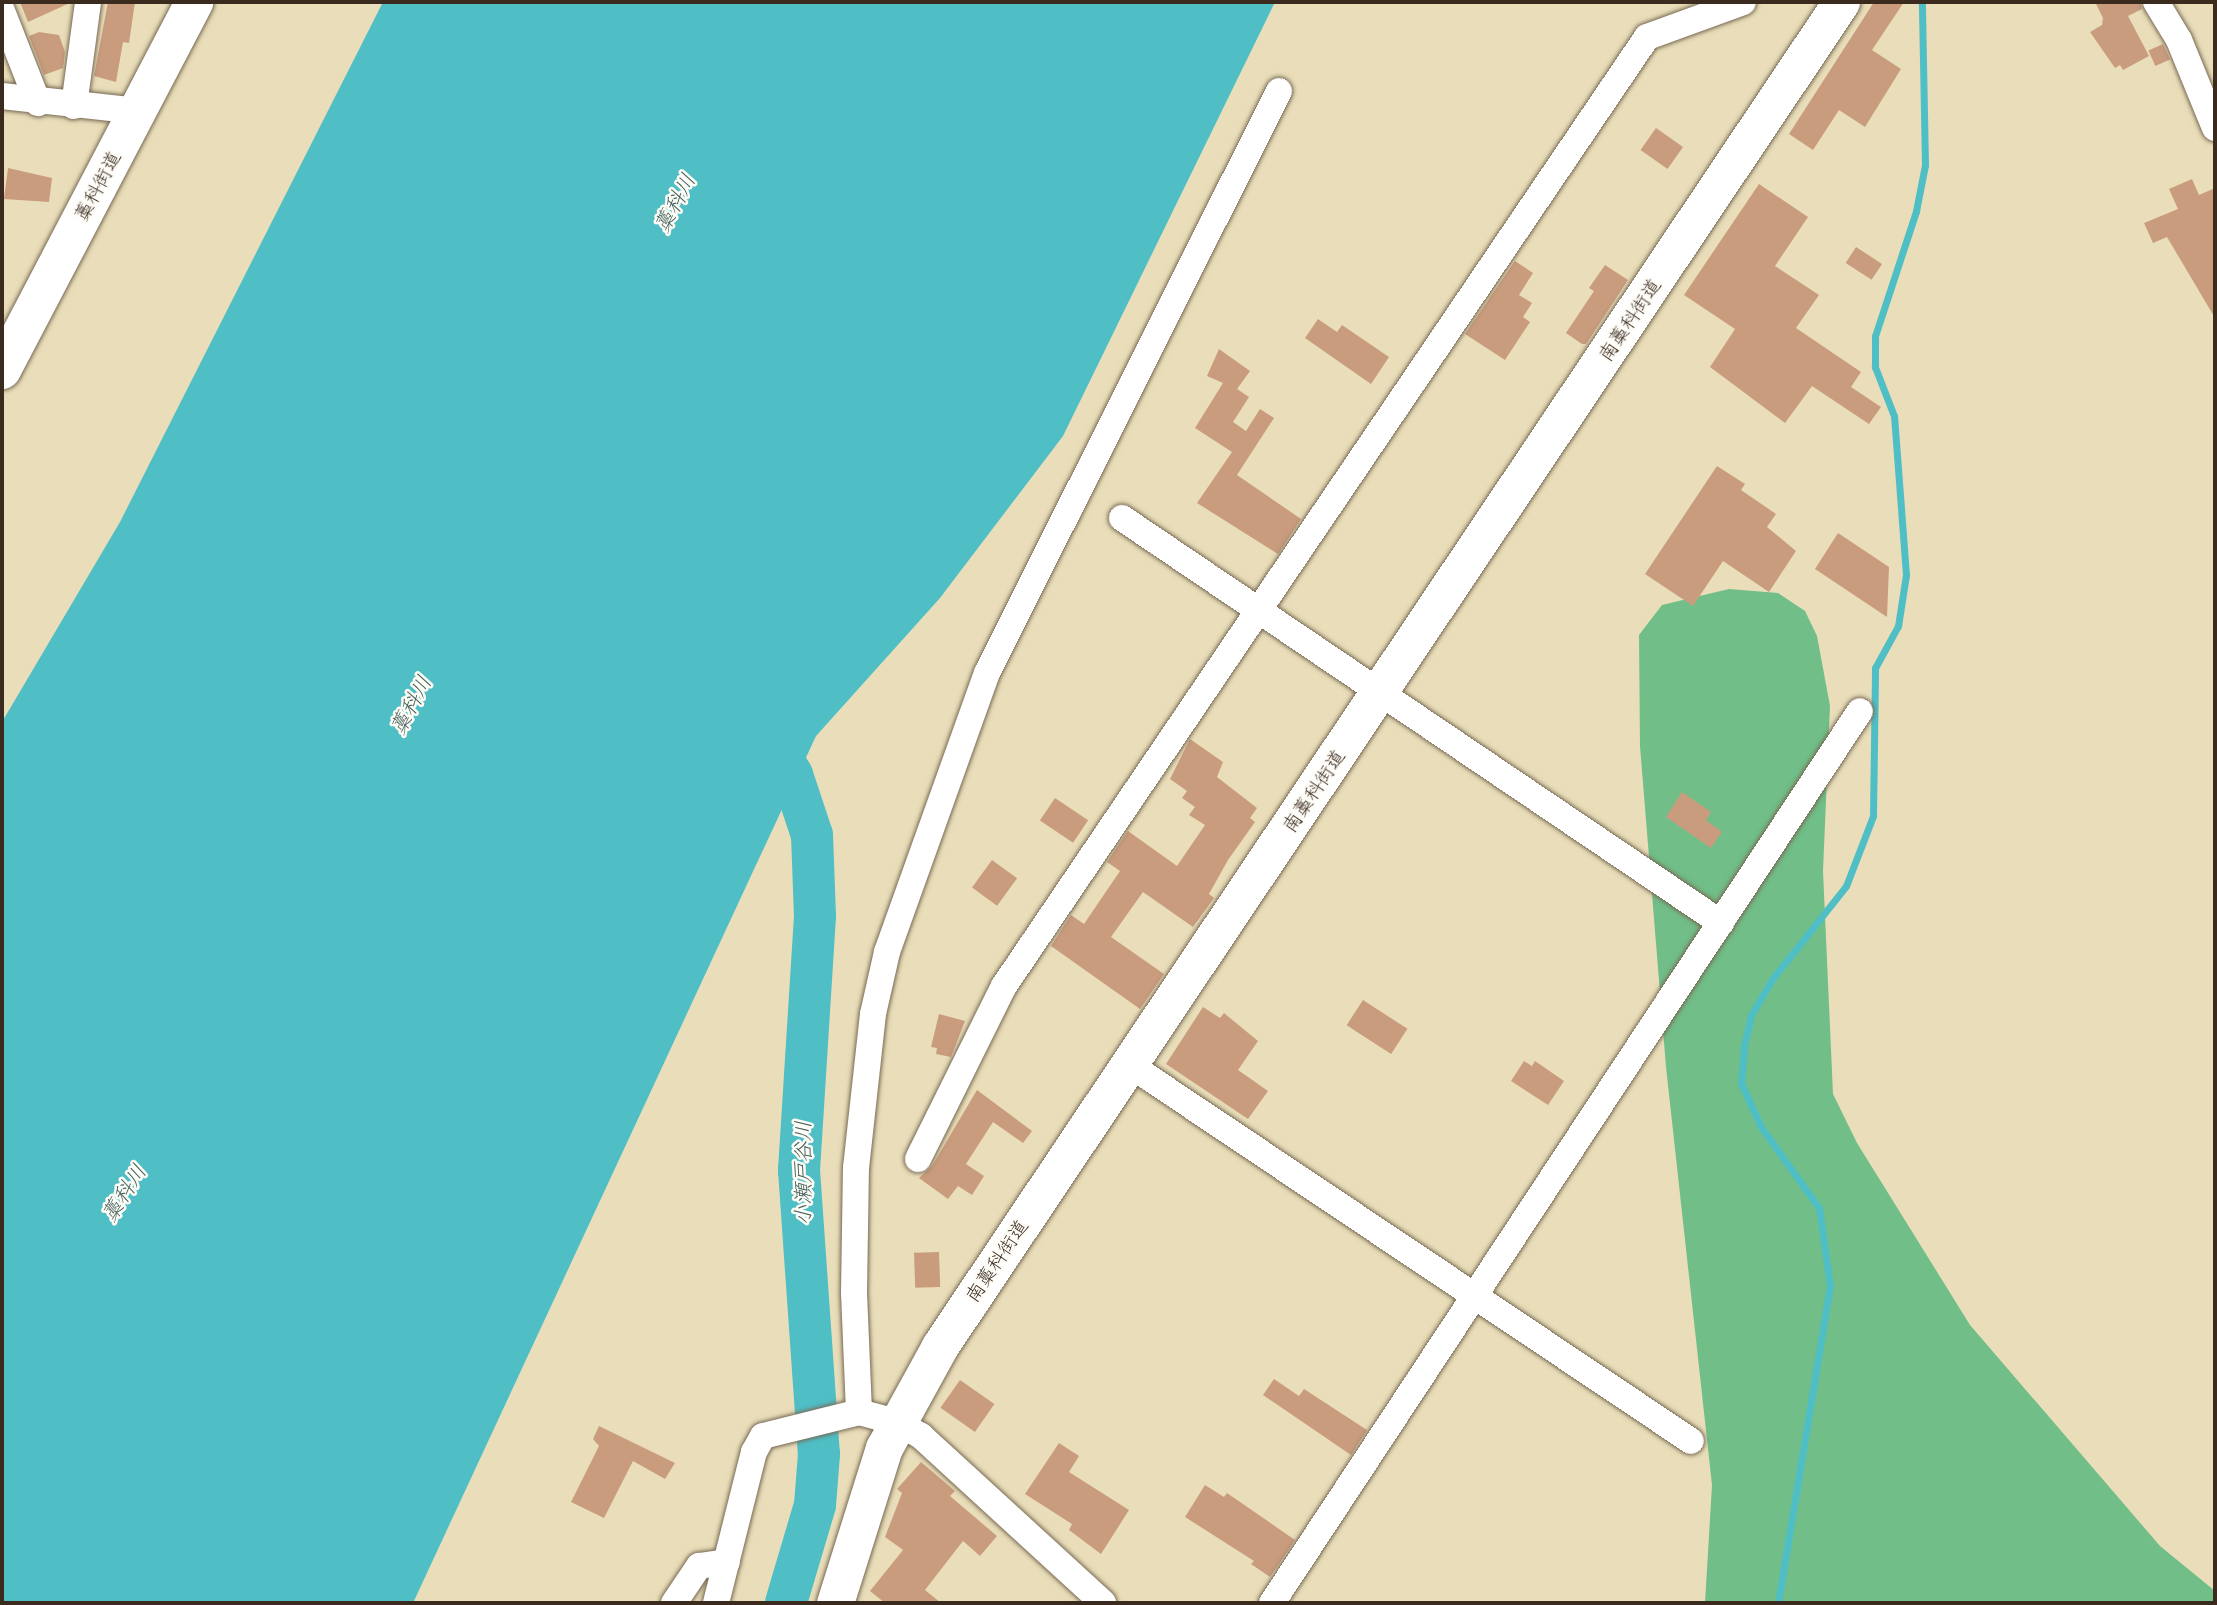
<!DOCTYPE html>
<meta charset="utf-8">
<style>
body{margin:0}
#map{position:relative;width:2217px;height:1605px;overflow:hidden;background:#e9deb9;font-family:"Patrick Hand","Klee One",sans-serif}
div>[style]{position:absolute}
.forest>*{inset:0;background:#71be88}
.water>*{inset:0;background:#4fbec5}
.stream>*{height:7px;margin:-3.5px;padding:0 3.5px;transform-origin:3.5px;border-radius:3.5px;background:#4fbec5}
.river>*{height:42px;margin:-21px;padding:0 21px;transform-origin:21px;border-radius:21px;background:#4fbec5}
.building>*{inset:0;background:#ca9c7e;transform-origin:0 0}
.roads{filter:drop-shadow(0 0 2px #786954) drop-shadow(0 0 2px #786954)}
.street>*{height:26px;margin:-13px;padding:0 13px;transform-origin:13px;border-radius:13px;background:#fff}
.secondary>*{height:37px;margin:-18.5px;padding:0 18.5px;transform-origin:18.5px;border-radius:18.5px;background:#fff}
.highway>*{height:38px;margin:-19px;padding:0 19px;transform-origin:19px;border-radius:19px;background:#fff}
span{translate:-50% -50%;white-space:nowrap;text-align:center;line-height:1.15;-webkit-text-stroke:5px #fdfcf7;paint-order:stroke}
.street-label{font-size:19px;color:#3b2a1e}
.water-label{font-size:21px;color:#425e58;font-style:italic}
.frame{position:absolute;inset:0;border:4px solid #3b2a1e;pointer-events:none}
</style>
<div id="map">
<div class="forest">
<i style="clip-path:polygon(1729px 589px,1778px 593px,1805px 611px,1817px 636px,1830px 706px,1823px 871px,1833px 1094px,1857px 1143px,1970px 1325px,2160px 1546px,2215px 1591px,2215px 1603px,1705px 1603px,1712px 1485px,1666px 1067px,1640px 746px,1639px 635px,1662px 605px)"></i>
</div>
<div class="water">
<i style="clip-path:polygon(383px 2px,1275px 2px,1063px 436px,940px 598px,816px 736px,413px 1603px,2px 1603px,2px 722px,120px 522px)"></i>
</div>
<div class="stream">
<i style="left:1778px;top:1603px;width:321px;rotate:-80.7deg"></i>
<i style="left:1830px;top:1286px;width:79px;rotate:-98deg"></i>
<i style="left:1819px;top:1208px;width:100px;rotate:-125.6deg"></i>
<i style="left:1761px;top:1127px;width:48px;rotate:-114.4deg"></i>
<i style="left:1741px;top:1083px;width:37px;rotate:-85deg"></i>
<i style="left:1744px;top:1046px;width:32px;rotate:-77deg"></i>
<i style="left:1751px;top:1015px;width:43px;rotate:-59.3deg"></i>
<i style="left:1773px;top:978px;width:117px;rotate:-51.6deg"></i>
<i style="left:1846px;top:886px;width:75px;rotate:-68.9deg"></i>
<i style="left:1873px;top:816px;width:148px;rotate:-89.2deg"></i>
<i style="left:1875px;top:668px;width:48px;rotate:-61.3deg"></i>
<i style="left:1898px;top:626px;width:52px;rotate:-81.1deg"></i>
<i style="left:1906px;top:575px;width:159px;rotate:-94.3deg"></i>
<i style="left:1894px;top:416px;width:53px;rotate:-111.2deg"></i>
<i style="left:1875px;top:367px;width:31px;rotate:-90deg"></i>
<i style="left:1875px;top:336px;width:132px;rotate:-71.8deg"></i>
<i style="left:1916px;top:211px;width:47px;rotate:-78.9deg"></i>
<i style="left:1925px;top:165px;width:163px;rotate:-91.1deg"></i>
</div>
<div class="river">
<i style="left:774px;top:746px;width:34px;rotate:58deg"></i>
<i style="left:792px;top:775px;width:63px;rotate:71.6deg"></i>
<i style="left:812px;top:835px;width:81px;rotate:87.9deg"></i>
<i style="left:815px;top:916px;width:255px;rotate:93.6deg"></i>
<i style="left:799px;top:1170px;width:285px;rotate:86deg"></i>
<i style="left:819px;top:1454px;width:51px;rotate:94.5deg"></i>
<i style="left:815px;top:1505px;width:102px;rotate:106.5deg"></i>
</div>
<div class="building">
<i style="clip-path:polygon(20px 2px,72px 2px,28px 22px)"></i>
<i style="clip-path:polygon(108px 2px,135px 2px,129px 43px,123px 42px,116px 82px,94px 76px)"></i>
<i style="clip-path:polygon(1874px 2px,1904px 2px,1872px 50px,1901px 69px,1865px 127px,1839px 110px,1813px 150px,1789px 134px)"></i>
<i style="clip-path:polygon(2095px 2px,2140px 2px,2142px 9px,2128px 16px,2149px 56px,2123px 70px,2120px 65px,2115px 68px,2090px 32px,2102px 25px,2103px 18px)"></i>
<i style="clip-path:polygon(39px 32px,59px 35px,65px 52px,63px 68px,44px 75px,29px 36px)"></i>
<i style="left:2163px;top:44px;width:17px;height:16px;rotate:66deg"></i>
<i style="left:1656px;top:128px;width:33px;height:27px;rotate:35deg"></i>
<i style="clip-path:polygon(8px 168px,52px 178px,49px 202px,4px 199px)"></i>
<i style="clip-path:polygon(2192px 179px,2199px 195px,2215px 188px,2215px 318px,2167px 237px,2153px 243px,2144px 223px,2178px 209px,2169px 189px)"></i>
<i style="clip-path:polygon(1759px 184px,1808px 217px,1775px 266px,1819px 295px,1796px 328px,1861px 372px,1851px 387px,1881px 407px,1869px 424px,1812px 386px,1785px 423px,1710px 367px,1735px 329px,1684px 295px)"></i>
<i style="left:1856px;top:247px;width:31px;height:19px;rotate:33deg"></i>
<i style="clip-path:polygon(1515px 261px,1533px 273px,1519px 295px,1532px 303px,1523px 317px,1530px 322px,1505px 360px,1465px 334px)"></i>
<i style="clip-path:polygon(1605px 265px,1628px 280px,1586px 344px,1582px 344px,1566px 333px,1594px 291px,1589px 288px)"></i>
<i style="clip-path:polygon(1318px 319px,1337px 332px,1342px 325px,1389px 357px,1371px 384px,1305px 338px)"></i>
<i style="clip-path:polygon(1219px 349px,1250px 371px,1237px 389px,1249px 397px,1233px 422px,1246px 431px,1260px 409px,1274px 418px,1237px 475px,1301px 519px,1278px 554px,1197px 503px,1232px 452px,1195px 428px,1223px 383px,1207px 376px)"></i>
<i style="clip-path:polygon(1717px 466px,1745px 484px,1741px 490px,1776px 514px,1767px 527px,1796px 551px,1769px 592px,1723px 561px,1693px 606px,1645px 574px)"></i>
<i style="clip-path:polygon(1838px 533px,1889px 567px,1887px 617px,1815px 569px)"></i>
<i style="clip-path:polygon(1190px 739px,1223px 762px,1217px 777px,1257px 808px,1250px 818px,1255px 822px,1228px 860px,1209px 894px,1214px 898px,1193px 927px,1143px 892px,1111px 937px,1164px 974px,1140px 1009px,1051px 946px,1071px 915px,1084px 924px,1120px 871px,1107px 862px,1128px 831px,1177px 866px,1205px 825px,1189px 815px,1195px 807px,1182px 798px,1187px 791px,1170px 779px)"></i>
<i style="clip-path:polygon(1682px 792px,1711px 812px,1706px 820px,1722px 832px,1711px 848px,1666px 817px)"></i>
<i style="left:1055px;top:798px;width:40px;height:27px;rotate:34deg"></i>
<i style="left:992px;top:860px;width:31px;height:34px;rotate:36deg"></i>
<i style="left:1363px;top:1000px;width:53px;height:30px;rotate:33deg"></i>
<i style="clip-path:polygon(1203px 1007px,1220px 1018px,1224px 1013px,1258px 1041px,1238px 1070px,1268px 1091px,1248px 1119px,1166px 1064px)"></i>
<i style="clip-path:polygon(939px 1014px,965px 1021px,951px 1057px,936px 1054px,937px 1048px,931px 1047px)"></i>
<i style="clip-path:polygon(1524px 1061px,1532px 1066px,1535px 1061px,1564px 1081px,1548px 1105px,1511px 1081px)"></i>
<i style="clip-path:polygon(977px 1090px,1032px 1131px,1023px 1143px,993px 1122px,966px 1164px,984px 1176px,972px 1195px,958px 1186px,948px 1199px,919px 1178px,932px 1166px)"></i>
<i style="left:939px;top:1252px;width:35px;height:25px;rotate:88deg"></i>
<i style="clip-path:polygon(1274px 1379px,1299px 1396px,1304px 1389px,1367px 1430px,1351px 1455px,1263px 1395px)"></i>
<i style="left:960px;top:1380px;width:42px;height:34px;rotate:35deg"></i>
<i style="clip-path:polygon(599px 1426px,675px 1463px,665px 1479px,633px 1461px,604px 1518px,571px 1502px,599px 1446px,593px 1439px)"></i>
<i style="clip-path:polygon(1059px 1443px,1079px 1456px,1069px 1472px,1129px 1510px,1101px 1554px,1069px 1530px,1072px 1524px,1025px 1494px)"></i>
<i style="clip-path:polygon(921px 1462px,955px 1491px,950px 1496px,997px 1536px,980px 1556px,963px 1541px,925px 1590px,941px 1603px,885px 1603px,870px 1591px,903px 1550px,885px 1537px,902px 1493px,897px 1489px)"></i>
<i style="clip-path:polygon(1205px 1485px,1224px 1497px,1227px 1493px,1295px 1540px,1270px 1577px,1251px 1564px,1254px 1561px,1185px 1517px)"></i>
</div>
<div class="roads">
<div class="street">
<i style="left:2156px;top:2px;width:44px;rotate:58.8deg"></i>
<i style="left:2179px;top:40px;width:95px;rotate:67.8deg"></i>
<i style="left:2px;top:11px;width:99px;rotate:68.6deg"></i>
<i style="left:2px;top:96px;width:137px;rotate:6.3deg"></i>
<i style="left:74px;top:106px;width:105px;rotate:-82.3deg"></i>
<i style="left:1122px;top:518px;width:723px;rotate:34.06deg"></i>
<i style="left:1130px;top:1065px;width:675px;rotate:33.83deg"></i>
<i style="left:918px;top:1159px;width:193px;rotate:-63.6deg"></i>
<i style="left:1004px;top:986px;width:1146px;rotate:-55.88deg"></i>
<i style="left:1647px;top:37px;width:102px;rotate:-20deg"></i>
<i style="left:859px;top:1412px;width:119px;rotate:-92.4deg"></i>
<i style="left:854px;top:1293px;width:125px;rotate:-89.1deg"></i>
<i style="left:856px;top:1168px;width:155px;rotate:-83.7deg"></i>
<i style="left:873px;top:1014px;width:64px;rotate:-77.3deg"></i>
<i style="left:887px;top:952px;width:296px;rotate:-70.3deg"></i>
<i style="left:987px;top:673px;width:651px;rotate:-63.36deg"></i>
<i style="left:674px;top:1603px;width:45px;rotate:-56deg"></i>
<i style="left:699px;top:1566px;width:28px;rotate:-8deg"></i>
<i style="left:716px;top:1603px;width:156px;rotate:-75.9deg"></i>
<i style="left:754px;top:1452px;width:18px;rotate:-61deg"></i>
<i style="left:763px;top:1436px;width:99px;rotate:-14deg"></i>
<i style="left:859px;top:1412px;width:38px;rotate:15deg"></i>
<i style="left:896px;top:1422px;width:29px;rotate:29deg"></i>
<i style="left:921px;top:1436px;width:247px;rotate:42.5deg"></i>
<i style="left:1272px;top:1603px;width:1068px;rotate:-56.61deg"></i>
</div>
<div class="secondary">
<i style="left:835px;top:1603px;width:163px;rotate:-72.5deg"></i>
<i style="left:884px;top:1448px;width:116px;rotate:-61.2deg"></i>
<i style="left:940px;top:1346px;width:1618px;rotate:-56.16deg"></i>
</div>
<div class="highway">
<i style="left:2px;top:370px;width:415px;rotate:-62.4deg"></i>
</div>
</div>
<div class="street-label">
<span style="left:98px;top:186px;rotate:-62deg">藁科街道</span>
<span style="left:1630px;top:320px;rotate:-56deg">南藁科街道</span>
<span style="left:1314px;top:791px;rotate:-56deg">南藁科街道</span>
<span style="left:997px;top:1261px;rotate:-56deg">南藁科街道</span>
</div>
<div class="water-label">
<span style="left:675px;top:203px;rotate:-62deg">藁科川</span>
<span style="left:411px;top:705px;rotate:-62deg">藁科川</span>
<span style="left:803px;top:1173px;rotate:-90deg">小瀬戸谷川</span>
<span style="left:124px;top:1193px;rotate:-57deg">藁科川</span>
</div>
<div class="frame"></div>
</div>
